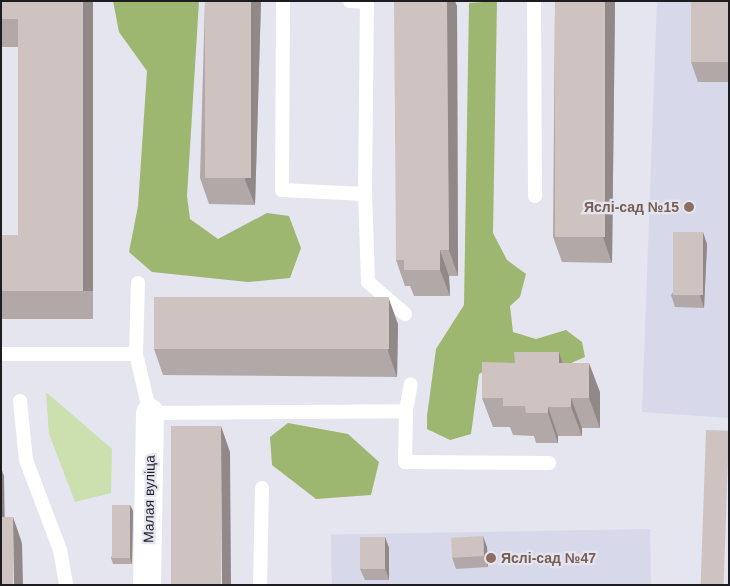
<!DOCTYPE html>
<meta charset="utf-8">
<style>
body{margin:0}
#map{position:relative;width:730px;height:586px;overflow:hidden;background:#e4e5ef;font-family:Helvetica,sans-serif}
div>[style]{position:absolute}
.built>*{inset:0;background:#d7d8e9;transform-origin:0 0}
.green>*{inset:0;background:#ccdfaf}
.forest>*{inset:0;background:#9db670}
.service>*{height:14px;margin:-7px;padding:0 7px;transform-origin:7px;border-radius:7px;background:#fff}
.minor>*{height:28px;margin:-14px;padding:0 14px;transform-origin:14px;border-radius:14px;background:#fff}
.wall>*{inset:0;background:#b2a8a7}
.shaded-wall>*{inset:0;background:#918888;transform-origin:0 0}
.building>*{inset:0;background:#cfc3c2;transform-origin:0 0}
.dots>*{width:14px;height:14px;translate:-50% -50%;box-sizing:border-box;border:2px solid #e4e5ef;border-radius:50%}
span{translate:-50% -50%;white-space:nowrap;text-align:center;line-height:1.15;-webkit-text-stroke:4.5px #e4e5ef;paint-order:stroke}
.education-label{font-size:14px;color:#785e54;font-weight:700}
.right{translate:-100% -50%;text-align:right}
.left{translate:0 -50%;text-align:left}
.street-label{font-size:14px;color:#1d1d21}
.frame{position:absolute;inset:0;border:2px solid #1d1d21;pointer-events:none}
</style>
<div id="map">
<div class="built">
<i style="clip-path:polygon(657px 1px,729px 1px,729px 418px,642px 412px)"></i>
<i style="left:650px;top:529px;width:56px;height:319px;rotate:89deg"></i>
</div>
<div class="green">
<i style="clip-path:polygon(46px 392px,112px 449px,111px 493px,75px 502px,49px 434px)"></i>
</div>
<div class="forest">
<i style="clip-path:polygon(113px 1px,199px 1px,187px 196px,190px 219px,218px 239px,267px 213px,289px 216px,301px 248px,290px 278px,248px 282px,152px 272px,129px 252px,138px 206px,147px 71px,119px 32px)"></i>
<i style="clip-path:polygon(497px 1px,493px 233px,507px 260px,526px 274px,520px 297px,510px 306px,513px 332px,536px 339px,566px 330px,582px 342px,585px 357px,555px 370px,500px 363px,479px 374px,471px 434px,450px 440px,427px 429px,427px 416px,436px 349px,464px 305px,469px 3px)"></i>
<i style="clip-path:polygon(288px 423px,348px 434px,379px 462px,371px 495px,316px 499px,272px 465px,270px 437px)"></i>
</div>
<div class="service">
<i style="left:283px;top:1px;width:189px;rotate:90.3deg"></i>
<i style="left:282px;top:190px;width:83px;rotate:2.8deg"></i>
<i style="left:365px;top:194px;width:88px;rotate:88deg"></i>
<i style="left:368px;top:282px;width:49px;rotate:40.9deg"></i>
<i style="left:350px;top:1px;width:17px;rotate:3deg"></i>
<i style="left:367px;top:2px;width:192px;rotate:90.6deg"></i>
<i style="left:534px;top:1px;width:195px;rotate:89.7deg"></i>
<i style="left:1px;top:354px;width:135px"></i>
<i style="left:136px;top:354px;width:71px;rotate:-88.4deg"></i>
<i style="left:136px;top:354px;width:61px;rotate:76.7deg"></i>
<i style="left:150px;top:413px;width:256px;rotate:-0.4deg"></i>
<i style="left:406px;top:411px;width:27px;rotate:-80deg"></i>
<i style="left:20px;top:401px;width:59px;rotate:84.2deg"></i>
<i style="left:26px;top:460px;width:96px;rotate:69.3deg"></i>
<i style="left:60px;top:550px;width:36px;rotate:80deg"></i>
<i style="left:406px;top:411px;width:51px;rotate:91.1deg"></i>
<i style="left:405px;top:462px;width:144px;rotate:0.4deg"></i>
<i style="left:260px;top:585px;width:97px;rotate:-88.8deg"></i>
</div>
<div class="minor">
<i style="left:147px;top:585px;width:172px;rotate:-89deg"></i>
</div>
<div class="wall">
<i style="clip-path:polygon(1px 1px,93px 1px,93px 319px,1px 319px,1px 235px,18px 235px,18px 47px,1px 47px)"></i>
<i style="clip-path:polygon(205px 1px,261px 1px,255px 205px,209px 204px,200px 178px)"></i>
<i style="clip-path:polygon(555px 1px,615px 1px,612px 263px,562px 262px,553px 237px)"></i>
<i style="clip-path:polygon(729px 1px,729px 82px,698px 82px,691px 62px)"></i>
<i style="clip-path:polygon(457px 6px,458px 276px,449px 276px,450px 296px,414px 296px,410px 286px,405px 286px,396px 260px)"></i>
<i style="clip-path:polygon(707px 244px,704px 308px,675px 307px,671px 295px)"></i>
<i style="clip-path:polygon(398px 324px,397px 377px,163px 375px,154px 349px)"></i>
<i style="clip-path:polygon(559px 352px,563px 363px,600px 392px,600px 428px,582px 428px,582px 436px,558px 436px,558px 443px,536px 443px,534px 436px,513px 435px,510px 427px,493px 427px,482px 398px,515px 363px)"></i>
<i style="clip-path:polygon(130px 505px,133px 511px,132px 564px,113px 564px,111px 558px)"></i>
<i style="clip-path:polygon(385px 537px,389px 548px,389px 580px,365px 580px,360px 569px)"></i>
<i style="clip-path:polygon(487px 547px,488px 567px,456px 569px,452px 557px)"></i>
</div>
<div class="shaded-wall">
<i style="left:83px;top:1px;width:10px;height:290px"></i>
<i style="clip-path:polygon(251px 1px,261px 1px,255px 205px,245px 180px)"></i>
<i style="clip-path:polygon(446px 1px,455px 1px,457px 6px,458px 276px,449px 250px)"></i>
<i style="clip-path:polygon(605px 1px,615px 1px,612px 263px,603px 237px)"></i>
<i style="clip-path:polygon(703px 232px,707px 244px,704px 308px,700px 296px)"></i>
<i style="clip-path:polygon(440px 250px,449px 276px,450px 296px,440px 270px)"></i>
<i style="clip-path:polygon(389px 299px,398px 324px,397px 377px,388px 351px)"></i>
<i style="clip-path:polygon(559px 352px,569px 382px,559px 363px)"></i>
<i style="clip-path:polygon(589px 363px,600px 392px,600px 428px,589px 398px)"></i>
<i style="clip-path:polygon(571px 398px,582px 428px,582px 436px,571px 407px)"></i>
<i style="clip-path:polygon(548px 407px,558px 436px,558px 443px,548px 413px)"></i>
<i style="clip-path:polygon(221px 426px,230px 452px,231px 585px,222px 585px)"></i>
<i style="clip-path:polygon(1px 468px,4px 476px,5px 543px,1px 534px)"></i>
<i style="clip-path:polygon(130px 505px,133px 511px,132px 564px,130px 558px)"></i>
<i style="clip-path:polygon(13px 517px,22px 543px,23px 585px,14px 585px)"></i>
<i style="clip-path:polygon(483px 536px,487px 547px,488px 567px,484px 556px)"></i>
<i style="clip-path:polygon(385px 537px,389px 548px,389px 580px,385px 568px)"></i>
</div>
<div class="building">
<i style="clip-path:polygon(1px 1px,83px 1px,83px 291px,1px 291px,1px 235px,18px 235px,18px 19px,1px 19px)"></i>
<i style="left:205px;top:1px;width:46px;height:177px"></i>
<i style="clip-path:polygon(394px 1px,447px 1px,449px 250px,440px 250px,440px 270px,404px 270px,404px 260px,396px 260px)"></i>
<i style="left:555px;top:1px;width:50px;height:236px"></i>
<i style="left:691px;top:1px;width:38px;height:61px"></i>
<i style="left:673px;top:232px;width:30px;height:63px"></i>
<i style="left:154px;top:297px;width:235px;height:52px"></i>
<i style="clip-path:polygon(514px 352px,559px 352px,559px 363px,589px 363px,589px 398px,571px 398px,571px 407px,548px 407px,548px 413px,526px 413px,525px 406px,503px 406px,503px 398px,482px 398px,482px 362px,515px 363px)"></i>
<i style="left:221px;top:426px;width:159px;height:50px;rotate:90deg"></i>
<i style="left:706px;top:430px;width:23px;height:155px;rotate:2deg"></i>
<i style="left:112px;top:505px;width:18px;height:53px"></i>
<i style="left:1px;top:517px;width:12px;height:68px"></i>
<i style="left:483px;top:536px;width:20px;height:32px;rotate:87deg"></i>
<i style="left:360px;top:537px;width:25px;height:32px"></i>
</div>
<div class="dots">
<i style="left:689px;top:207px;background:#8d6e63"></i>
<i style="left:491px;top:558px;background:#8d6e63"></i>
</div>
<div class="education-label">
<span class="right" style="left:679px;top:207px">Яслі-сад №15</span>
<span class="left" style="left:501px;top:558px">Яслі-сад №47</span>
</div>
<div class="street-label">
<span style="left:149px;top:499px;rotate:-89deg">Малая вуліца</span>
</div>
<div class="frame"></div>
</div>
